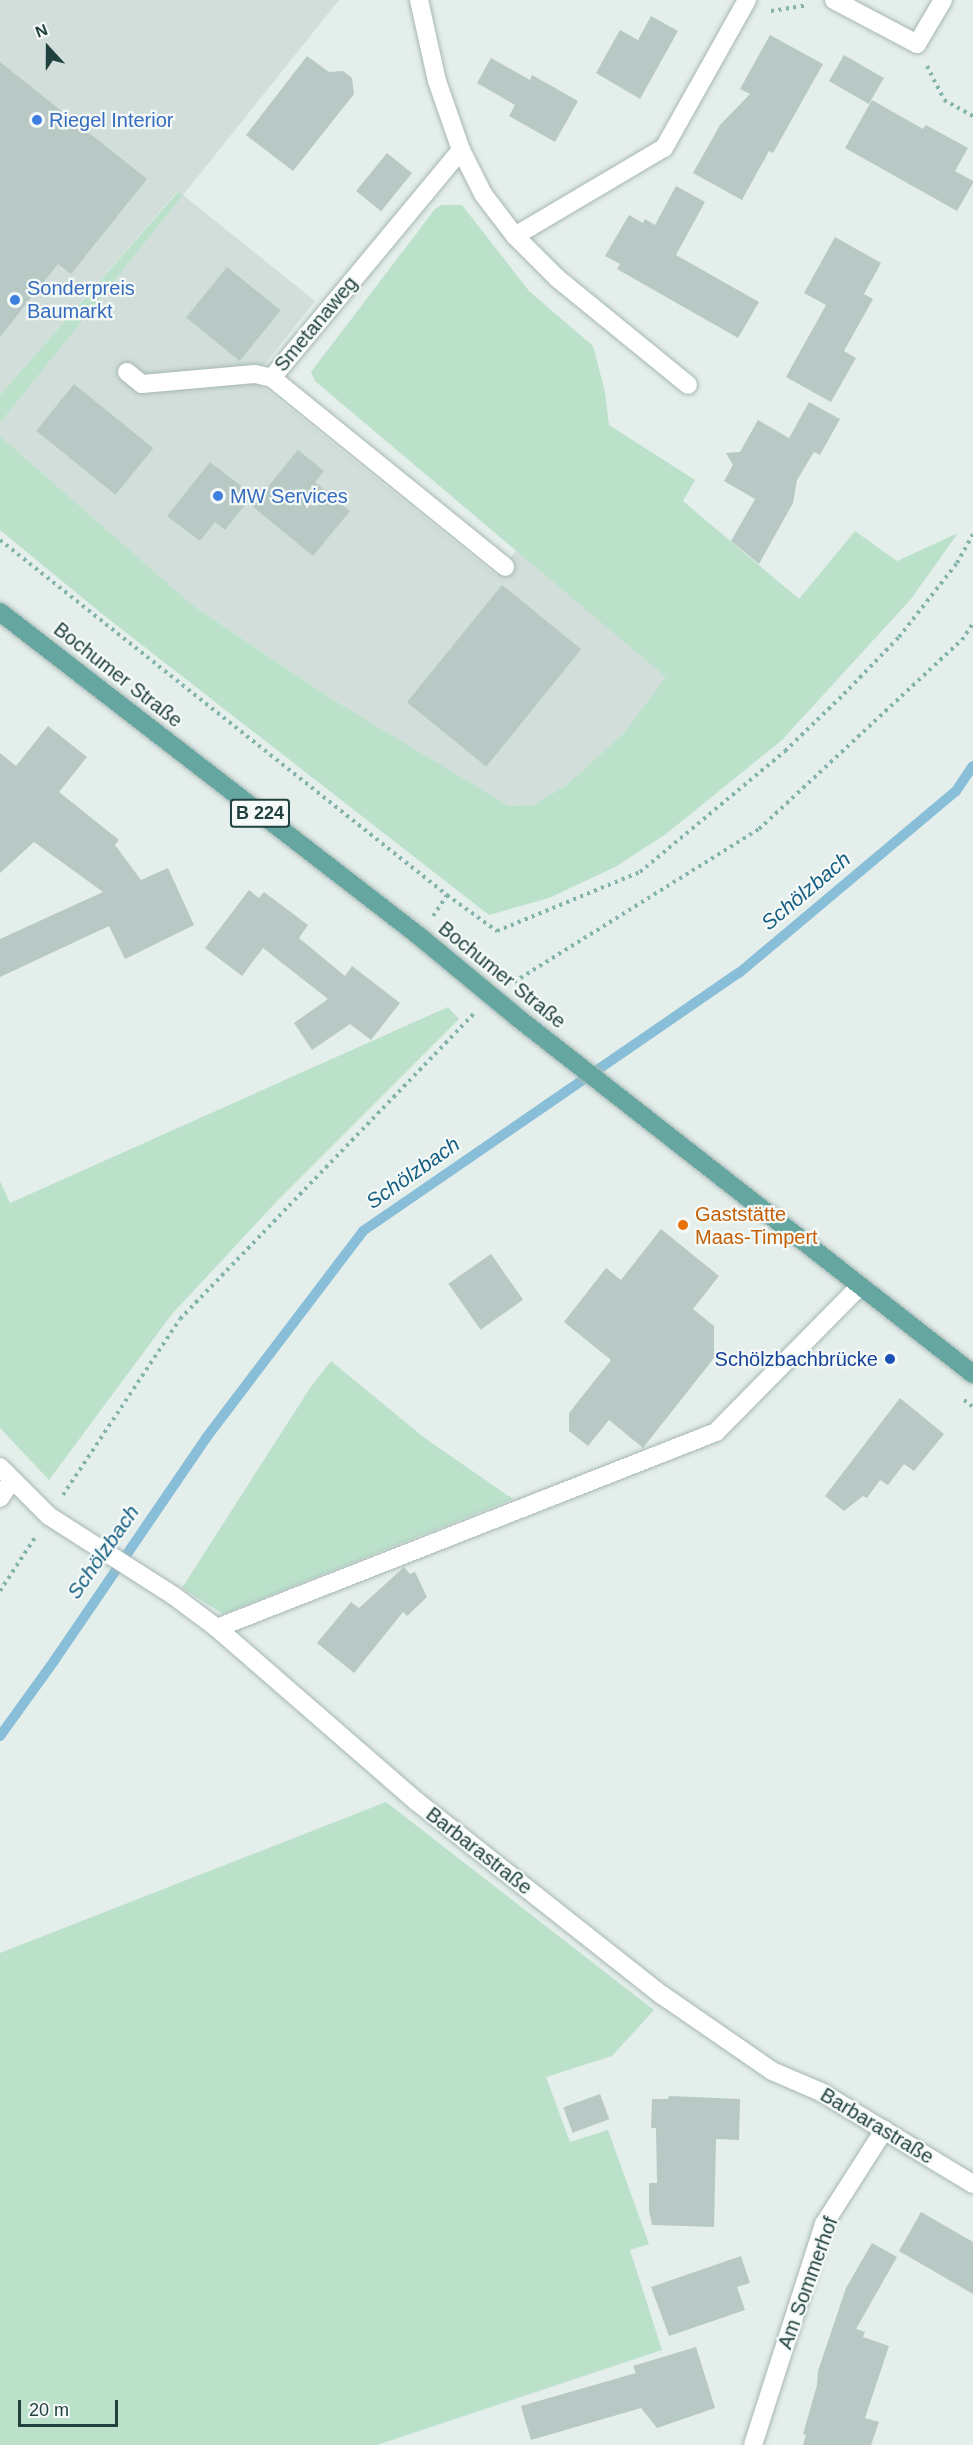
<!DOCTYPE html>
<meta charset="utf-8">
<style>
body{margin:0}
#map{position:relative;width:973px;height:2445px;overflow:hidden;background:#e4eeeb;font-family:Helvetica,sans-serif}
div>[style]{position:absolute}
.built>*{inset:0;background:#d1deda}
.green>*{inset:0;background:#bbe1cb}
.stream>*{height:10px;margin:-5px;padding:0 5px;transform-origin:5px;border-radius:5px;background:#88bed7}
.building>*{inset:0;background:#b8c9c5;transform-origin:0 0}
.path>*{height:4px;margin-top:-2px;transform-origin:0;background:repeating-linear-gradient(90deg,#82b4ac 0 3px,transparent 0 7.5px)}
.roads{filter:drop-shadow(0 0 2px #a6b7b4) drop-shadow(0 0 2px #a6b7b4)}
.service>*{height:18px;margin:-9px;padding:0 9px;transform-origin:9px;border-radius:9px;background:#fff}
.minor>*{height:18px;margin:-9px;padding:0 9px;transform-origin:9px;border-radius:9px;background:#fff}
.primary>*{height:18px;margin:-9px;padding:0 9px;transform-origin:9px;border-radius:9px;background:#65a7a0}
.dots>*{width:16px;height:16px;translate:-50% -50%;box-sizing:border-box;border:3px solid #f5faf8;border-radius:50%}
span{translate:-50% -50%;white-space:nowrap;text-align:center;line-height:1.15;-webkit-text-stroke:4.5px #f5faf8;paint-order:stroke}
.shield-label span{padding:2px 4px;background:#f5faf8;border:2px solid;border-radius:4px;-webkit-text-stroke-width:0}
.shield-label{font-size:18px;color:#21413e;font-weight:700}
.shop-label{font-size:20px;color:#366cbe}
.left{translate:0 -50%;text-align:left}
.street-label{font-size:20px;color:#21413e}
.food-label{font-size:20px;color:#c56008}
.transit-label{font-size:20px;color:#164399}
.right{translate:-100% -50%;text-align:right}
.water-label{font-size:21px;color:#165f83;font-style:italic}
.north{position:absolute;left:18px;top:18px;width:60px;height:60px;-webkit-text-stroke:4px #f5faf8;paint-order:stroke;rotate:339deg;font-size:16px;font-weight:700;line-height:24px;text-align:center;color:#21413e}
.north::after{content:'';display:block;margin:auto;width:21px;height:27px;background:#21413e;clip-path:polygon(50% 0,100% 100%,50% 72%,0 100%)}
.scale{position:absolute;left:18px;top:2400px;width:100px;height:27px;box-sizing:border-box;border:3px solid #21413e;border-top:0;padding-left:8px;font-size:18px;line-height:21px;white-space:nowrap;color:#21413e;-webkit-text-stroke:4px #f5faf8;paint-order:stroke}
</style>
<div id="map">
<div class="built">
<i style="clip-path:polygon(0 0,339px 0,183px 195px,315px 301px,253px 379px,497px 576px,517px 549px,667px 677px,624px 733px,568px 784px,534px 805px,509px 806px,332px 699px,192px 605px,0 436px,0 423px,182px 196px,177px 192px,0 395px)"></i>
</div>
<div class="green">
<i style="clip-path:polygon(178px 192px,183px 195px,0 423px,0 395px)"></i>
<i style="clip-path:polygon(442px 205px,462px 205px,529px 291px,593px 346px,605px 392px,609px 425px,695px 480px,683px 501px,799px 599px,855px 531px,897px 561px,958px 533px,911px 599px,782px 740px,666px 834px,615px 867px,549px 898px,489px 915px,101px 613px,0 530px,0 436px,192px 605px,332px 699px,509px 806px,534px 805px,568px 784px,624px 733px,666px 677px,315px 381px,311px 372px,435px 209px)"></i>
<i style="clip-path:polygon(448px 1007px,459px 1019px,278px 1200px,172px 1314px,49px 1480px,0 1428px,0 1181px,10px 1203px)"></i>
<i style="clip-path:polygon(331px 1361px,426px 1439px,513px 1499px,223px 1614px,182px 1588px,310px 1388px)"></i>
<i style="clip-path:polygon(386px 1802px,654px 2010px,612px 2056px,546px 2077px,570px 2142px,608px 2130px,649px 2244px,630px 2250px,662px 2350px,377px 2445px,0 2445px,0 1953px)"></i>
</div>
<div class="stream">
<i style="left:0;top:1736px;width:92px;rotate:-54.2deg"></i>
<i style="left:54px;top:1661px;width:270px;rotate:-55.7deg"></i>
<i style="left:206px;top:1438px;width:260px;rotate:-52.8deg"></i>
<i style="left:363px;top:1231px;width:456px;rotate:-34.5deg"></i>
<i style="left:739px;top:973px;width:283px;rotate:-40deg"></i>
<i style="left:956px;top:791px;width:30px;rotate:-56deg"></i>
</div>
<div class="building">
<i style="clip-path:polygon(651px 16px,678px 31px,640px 99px,596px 73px,620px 30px,638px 40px)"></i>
<i style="clip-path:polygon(770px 35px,823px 64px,773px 153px,769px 151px,742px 200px,693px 173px,720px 125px,750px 94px,740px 89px)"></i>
<i style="left:844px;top:55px;width:46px;height:30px;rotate:30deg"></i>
<i style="clip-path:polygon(307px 56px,329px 72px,343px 71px,352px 78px,354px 94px,293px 171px,246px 135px)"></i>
<i style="clip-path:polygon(491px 58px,530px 80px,532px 75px,578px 101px,555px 142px,509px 116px,515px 105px,477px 83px)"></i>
<i style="clip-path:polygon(0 62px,147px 179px,71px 274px,58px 264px,0 337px)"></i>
<i style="clip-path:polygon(872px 100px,923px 129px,926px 125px,968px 148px,955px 171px,973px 181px,973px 183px,957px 211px,845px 148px)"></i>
<i style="left:387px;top:153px;width:32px;height:49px;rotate:39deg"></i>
<i style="clip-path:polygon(676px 186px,705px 202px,676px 255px,759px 302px,738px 338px,617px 269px,620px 264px,605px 256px,629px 215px,643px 223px,645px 219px,655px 225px)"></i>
<i style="clip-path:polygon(835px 237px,881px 263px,864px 294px,873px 299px,844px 351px,856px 358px,831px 402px,786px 377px,826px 305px,804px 293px)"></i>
<i style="left:227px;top:267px;width:69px;height:65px;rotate:39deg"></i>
<i style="left:74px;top:384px;width:102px;height:60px;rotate:39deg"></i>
<i style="clip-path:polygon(809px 402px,840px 419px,820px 455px,814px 452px,797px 480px,793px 503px,759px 564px,731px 541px,755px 499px,724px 481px,733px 465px,726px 453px,740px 452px,758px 420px,789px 438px)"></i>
<i style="clip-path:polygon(298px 450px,324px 471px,315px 482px,350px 511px,313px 556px,252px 506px)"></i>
<i style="clip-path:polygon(210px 462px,253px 495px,225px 530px,215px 522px,200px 541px,167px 516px)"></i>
<i style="left:502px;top:585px;width:102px;height:151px;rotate:39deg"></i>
<i style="clip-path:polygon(48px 726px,87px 757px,59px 792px,119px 840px,115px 845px,141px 880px,168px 868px,194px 925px,125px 959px,109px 926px,0 977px,0 939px,103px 892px,34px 842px,0 873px,0 753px,16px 766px)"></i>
<i style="clip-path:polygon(249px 890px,259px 898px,264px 892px,308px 925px,299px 938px,345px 976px,352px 966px,400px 1003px,371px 1040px,350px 1024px,312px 1050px,294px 1023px,328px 999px,263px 948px,242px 976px,205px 948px)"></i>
<i style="clip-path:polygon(661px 1229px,719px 1276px,693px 1309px,714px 1326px,714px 1358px,643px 1448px,609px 1420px,588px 1446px,569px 1431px,569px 1413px,611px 1360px,564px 1322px,606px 1268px,621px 1280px)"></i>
<i style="left:491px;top:1254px;width:56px;height:52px;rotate:55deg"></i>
<i style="clip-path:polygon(900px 1398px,944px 1434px,914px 1471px,904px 1464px,888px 1485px,880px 1480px,867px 1498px,863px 1496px,844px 1511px,825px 1496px)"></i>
<i style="clip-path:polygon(404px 1567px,410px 1574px,415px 1572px,427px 1597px,407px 1616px,403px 1612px,354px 1673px,317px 1643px,351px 1602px,359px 1608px)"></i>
<i style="left:600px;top:2094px;width:27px;height:39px;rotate:70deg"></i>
<i style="clip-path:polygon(669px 2096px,740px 2099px,739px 2140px,716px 2139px,714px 2227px,652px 2225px,649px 2211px,649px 2183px,657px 2183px,656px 2128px,651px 2128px,652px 2099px,668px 2099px)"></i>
<i style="clip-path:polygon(921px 2212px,973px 2242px,973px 2294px,899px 2251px)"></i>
<i style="clip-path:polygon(872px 2243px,897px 2257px,856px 2329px,865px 2332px,863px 2337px,889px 2346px,865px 2418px,879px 2422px,871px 2445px,803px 2445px,806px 2435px,803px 2434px,817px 2385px,818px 2371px,846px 2288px)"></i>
<i style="clip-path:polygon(741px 2256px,750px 2283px,737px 2287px,745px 2310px,669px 2336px,651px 2287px)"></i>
<i style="clip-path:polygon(696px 2347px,715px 2408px,657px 2428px,641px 2408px,531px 2440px,521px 2406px,636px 2373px,633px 2366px)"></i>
</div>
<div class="path">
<i style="left:771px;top:11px;width:37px;rotate:-9deg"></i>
<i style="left:927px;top:66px;width:38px;rotate:63deg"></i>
<i style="left:944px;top:100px;width:33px;rotate:29deg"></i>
<i style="left:0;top:540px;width:571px;rotate:38.46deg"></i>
<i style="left:433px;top:916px;width:25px;rotate:-56deg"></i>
<i style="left:447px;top:895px;width:62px;rotate:35.8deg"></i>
<i style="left:497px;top:931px;width:155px;rotate:-22.4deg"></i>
<i style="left:640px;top:872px;width:189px;rotate:-39.8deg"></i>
<i style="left:785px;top:751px;width:82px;rotate:-44deg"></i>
<i style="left:844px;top:694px;width:79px;rotate:-46deg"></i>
<i style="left:899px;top:637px;width:94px;rotate:-51.9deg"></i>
<i style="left:957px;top:563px;width:33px;rotate:-61deg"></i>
<i style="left:514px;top:982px;width:289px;rotate:-32deg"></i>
<i style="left:759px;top:829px;width:277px;rotate:-43deg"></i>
<i style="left:962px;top:640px;width:20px;rotate:-57deg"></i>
<i style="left:964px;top:1400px;width:11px;rotate:38deg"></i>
<i style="left:63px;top:1495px;width:211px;rotate:-56.4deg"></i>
<i style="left:180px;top:1319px;width:423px;rotate:-46.1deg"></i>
<i style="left:0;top:1591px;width:66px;rotate:-56.8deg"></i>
</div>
<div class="roads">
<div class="service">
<i style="left:127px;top:372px;width:19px;rotate:39deg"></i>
<i style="left:142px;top:384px;width:113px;rotate:-5.1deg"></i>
<i style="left:255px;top:374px;width:17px;rotate:13deg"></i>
</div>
<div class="minor">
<i style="left:419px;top:0;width:83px;rotate:77.5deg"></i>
<i style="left:437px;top:81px;width:73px;rotate:70.8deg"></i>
<i style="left:461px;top:150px;width:49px;rotate:63.4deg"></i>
<i style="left:483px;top:194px;width:53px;rotate:52.7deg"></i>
<i style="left:515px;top:236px;width:59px;rotate:45deg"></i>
<i style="left:557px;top:278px;width:169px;rotate:39.2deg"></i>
<i style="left:834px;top:0;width:94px;rotate:27.9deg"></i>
<i style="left:917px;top:44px;width:51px;rotate:-59.4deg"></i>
<i style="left:461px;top:150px;width:296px;rotate:129.7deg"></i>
<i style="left:272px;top:378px;width:300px;rotate:39deg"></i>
<i style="left:515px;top:236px;width:173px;rotate:-30.6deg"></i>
<i style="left:664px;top:148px;width:170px;rotate:-60.7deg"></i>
<i style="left:0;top:1467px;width:69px;rotate:45deg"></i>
<i style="left:49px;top:1516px;width:148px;rotate:32.6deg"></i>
<i style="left:174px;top:1596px;width:54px;rotate:36.7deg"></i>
<i style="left:217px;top:1628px;width:264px;rotate:41deg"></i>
<i style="left:416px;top:1801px;width:313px;rotate:38.3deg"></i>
<i style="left:662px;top:1995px;width:134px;rotate:34.6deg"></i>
<i style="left:772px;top:2071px;width:53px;rotate:23.2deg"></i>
<i style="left:821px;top:2092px;width:178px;rotate:31.2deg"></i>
<i style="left:0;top:1498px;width:22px;rotate:-56deg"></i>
<i style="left:217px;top:1628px;width:536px;rotate:-21.44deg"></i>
<i style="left:716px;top:1432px;width:205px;rotate:-45.4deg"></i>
<i style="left:753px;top:2445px;width:232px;rotate:-72.2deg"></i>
<i style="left:824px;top:2224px;width:112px;rotate:-57.4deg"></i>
</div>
<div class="primary">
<i style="left:0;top:612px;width:530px;rotate:37.71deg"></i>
<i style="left:419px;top:936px;width:129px;rotate:39.6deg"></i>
<i style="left:518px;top:1018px;width:578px;rotate:38.04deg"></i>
</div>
</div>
<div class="dots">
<i style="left:37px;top:120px;background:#3f7fe0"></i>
<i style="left:15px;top:300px;background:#3f7fe0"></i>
<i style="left:218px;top:496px;background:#3f7fe0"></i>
<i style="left:683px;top:1225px;background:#e8710a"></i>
<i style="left:890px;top:1359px;background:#1a4fb4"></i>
</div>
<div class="shield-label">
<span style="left:260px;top:813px">B 224</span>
</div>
<div class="shop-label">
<span class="left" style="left:49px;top:120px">Riegel Interior</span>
<span class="left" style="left:27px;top:300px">Sonderpreis<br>Baumarkt</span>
<span class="left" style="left:230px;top:496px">MW Services</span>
</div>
<div class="street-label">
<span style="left:316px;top:324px;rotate:-50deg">Smetanaweg</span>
<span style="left:118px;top:675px;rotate:38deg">Bochumer Straße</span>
<span style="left:502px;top:975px;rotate:39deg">Bochumer Straße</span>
<span style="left:479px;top:1851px;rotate:38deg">Barbarastraße</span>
<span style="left:877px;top:2126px;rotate:31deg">Barbarastraße</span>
<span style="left:808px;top:2283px;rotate:-70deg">Am Sommerhof</span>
</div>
<div class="food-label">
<span class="left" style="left:695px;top:1226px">Gaststätte<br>Maas-Timpert</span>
</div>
<div class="transit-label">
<span class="right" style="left:878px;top:1359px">Schölzbachbrücke</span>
</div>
<div class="water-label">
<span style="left:806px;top:891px;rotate:-40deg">Schölzbach</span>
<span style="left:413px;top:1173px;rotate:-35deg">Schölzbach</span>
<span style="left:103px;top:1552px;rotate:-55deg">Schölzbach</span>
</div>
<div class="north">N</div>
<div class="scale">20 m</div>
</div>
